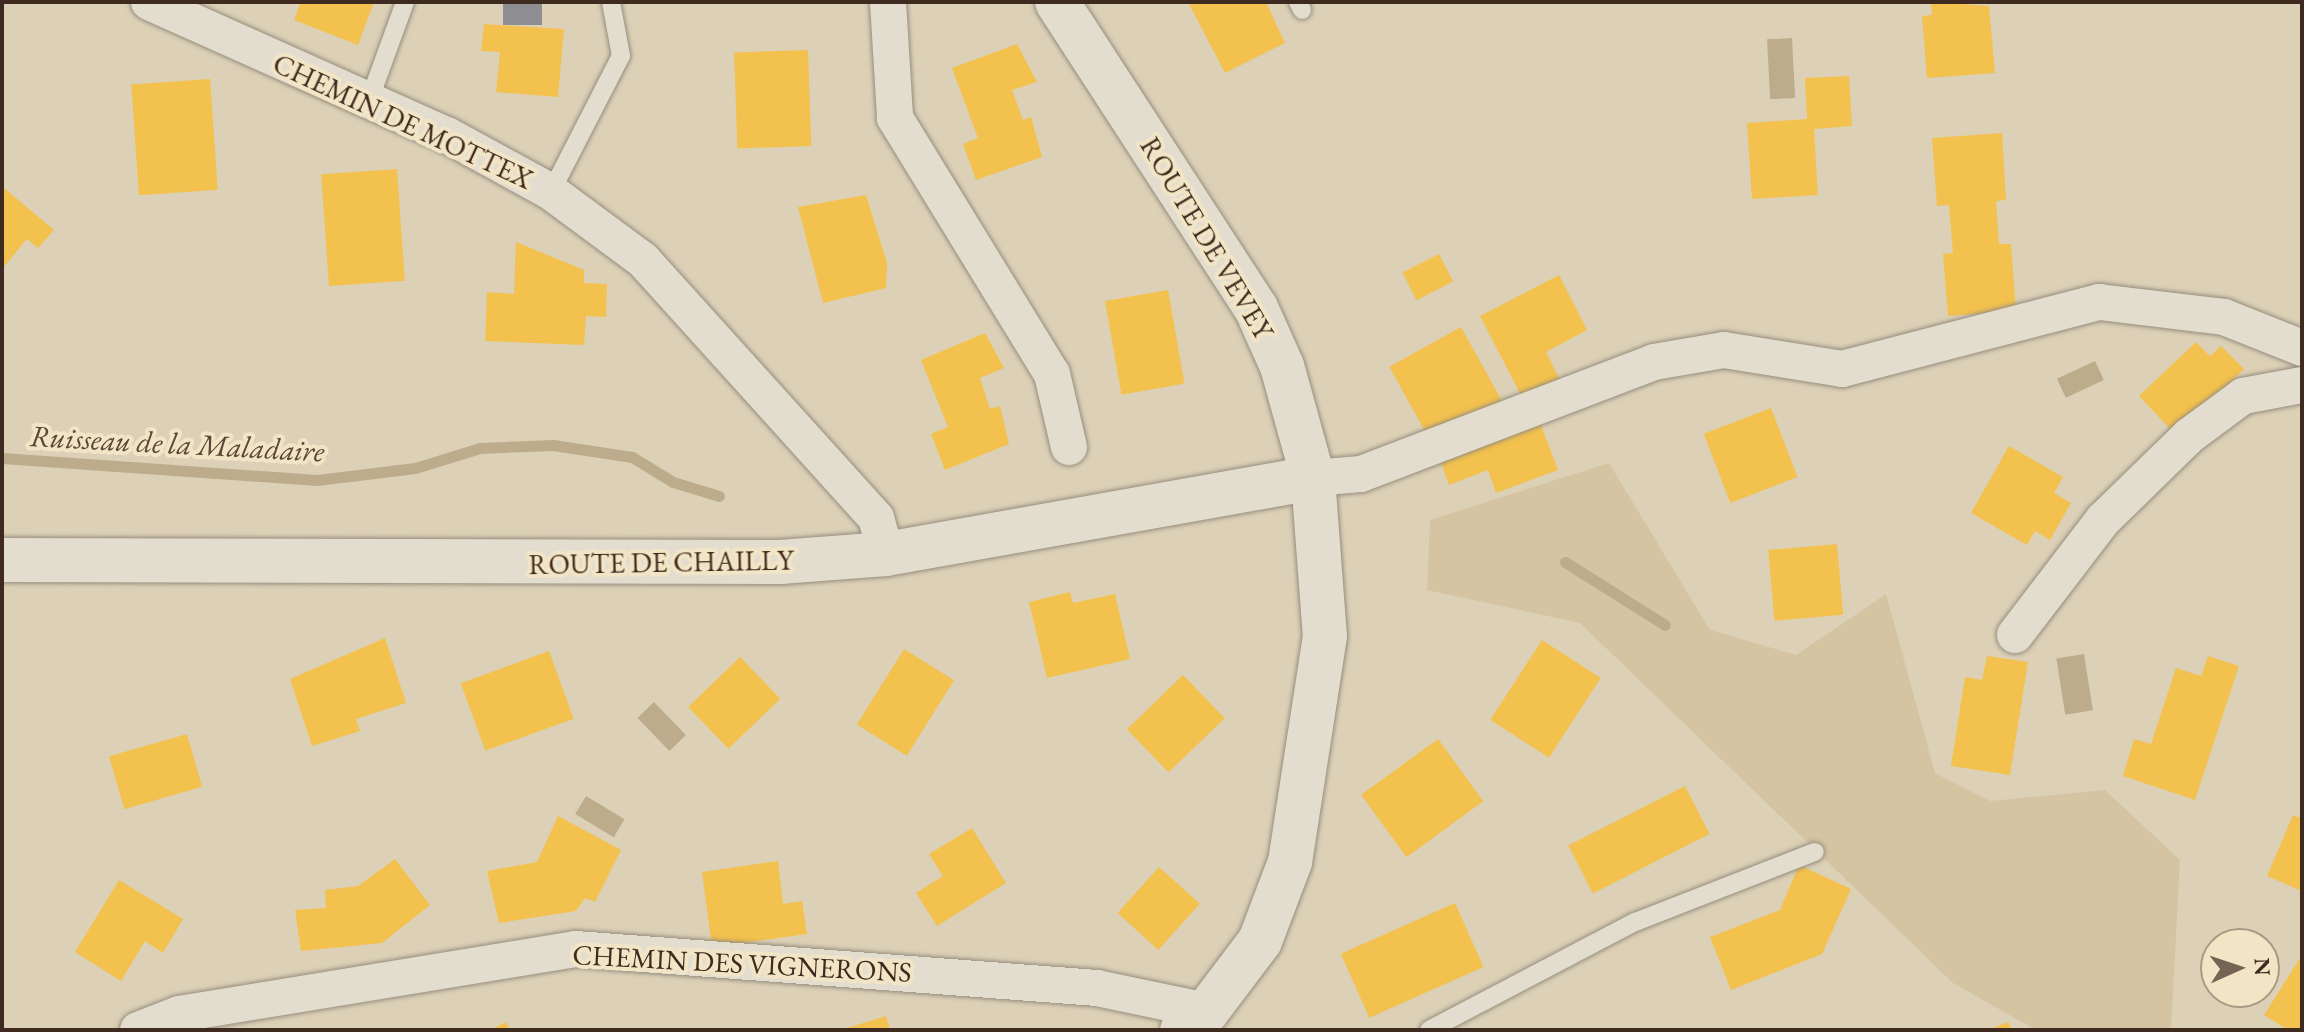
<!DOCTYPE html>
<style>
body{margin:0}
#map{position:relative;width:2304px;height:1032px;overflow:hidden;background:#dcd1b7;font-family:"EB Garamond",serif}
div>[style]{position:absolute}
.green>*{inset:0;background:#d4c4a2}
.water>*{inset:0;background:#bdac8c;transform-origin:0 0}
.homes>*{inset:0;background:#f2c14e;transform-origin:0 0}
.industry>*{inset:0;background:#8d8d92;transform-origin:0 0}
.stream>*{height:11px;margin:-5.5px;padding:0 5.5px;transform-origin:5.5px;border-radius:5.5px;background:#bdac8c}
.roads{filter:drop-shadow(0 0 2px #968d7d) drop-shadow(0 0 2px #968d7d)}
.service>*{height:18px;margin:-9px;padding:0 9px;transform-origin:9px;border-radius:9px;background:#e3ddd0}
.minor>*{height:36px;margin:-18px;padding:0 18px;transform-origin:18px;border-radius:18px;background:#e3ddd0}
.tertiary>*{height:44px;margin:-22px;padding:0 22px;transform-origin:22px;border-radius:22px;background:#e3ddd0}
span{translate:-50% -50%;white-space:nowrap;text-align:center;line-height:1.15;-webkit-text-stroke:8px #f2e5c6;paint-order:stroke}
.street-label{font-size:28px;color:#3e2a1e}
.water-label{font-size:30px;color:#5a4635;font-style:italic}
.frame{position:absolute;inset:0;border:4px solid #3e2a1e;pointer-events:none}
.north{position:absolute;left:2200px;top:928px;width:80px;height:80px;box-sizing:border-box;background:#f2e5c6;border:2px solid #aa9a83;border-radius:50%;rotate:87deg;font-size:22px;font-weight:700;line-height:32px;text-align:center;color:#3e2a1e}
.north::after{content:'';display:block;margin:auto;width:28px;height:36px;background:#756454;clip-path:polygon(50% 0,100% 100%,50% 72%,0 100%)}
</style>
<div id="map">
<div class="green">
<i style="clip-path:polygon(1609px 463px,1710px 630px,1796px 655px,1886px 594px,1935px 773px,1990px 801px,2105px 790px,2180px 860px,2171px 1030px,2036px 1030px,1953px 983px,1580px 623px,1427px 590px,1430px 520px)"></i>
</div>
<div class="water">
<i style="left:1792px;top:38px;width:60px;height:25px;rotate:87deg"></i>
<i style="left:2095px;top:361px;width:21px;height:42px;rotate:65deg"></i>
<i style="left:2084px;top:654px;width:57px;height:28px;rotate:81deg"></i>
<i style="left:654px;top:702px;width:46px;height:23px;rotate:46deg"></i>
<i style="left:586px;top:796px;width:45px;height:21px;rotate:31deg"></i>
</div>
<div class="homes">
<i style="clip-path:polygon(301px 2px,374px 2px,358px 45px,294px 20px)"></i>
<i style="clip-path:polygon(1188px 2px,1266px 2px,1285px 43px,1225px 73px)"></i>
<i style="clip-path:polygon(1931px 2px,1989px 6px,1995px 73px,1927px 78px,1922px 16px,1932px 15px)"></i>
<i style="clip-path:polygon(484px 24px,564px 29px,558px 97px,496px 92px,500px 52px,481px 51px)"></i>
<i style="clip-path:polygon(1017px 44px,1037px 82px,1012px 90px,1023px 120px,1031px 117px,1042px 157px,976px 180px,963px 144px,978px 138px,952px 68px)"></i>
<i style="left:808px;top:50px;width:96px;height:74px;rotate:88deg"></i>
<i style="clip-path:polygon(1849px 76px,1852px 126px,1814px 129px,1818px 195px,1752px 199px,1747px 123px,1807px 119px,1805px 78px)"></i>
<i style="left:210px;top:79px;width:111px;height:79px;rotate:86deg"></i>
<i style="clip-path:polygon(2002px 133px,2006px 200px,1996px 201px,1999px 244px,2011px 244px,2016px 311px,1948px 316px,1943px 254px,1953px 253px,1949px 205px,1937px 206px,1932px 138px)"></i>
<i style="left:397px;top:169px;width:112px;height:76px;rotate:86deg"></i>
<i style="clip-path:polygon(4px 188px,54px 230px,38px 248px,27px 239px,2px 269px)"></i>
<i style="clip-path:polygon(866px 195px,887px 263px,886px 288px,823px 303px,798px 207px)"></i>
<i style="clip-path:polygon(516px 242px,584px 270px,584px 283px,607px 284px,606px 317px,586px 316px,584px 345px,485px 341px,487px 292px,514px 294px)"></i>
<i style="left:1439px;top:254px;width:31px;height:41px;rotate:63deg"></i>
<i style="clip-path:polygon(1559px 275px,1587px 330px,1546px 352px,1562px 384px,1525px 403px,1480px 316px)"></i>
<i style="left:1168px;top:290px;width:95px;height:64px;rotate:80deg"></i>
<i style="left:1461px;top:327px;width:84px;height:82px;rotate:61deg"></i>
<i style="clip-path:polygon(985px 333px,1004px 368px,980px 378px,990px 409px,1000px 406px,1009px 444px,945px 470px,931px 434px,948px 427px,921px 360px)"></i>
<i style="clip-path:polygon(2196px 342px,2210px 356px,2221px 346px,2244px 369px,2176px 435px,2139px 396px)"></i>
<i style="left:1771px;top:408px;width:74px;height:72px;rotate:69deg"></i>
<i style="clip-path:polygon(1538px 417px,1558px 470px,1496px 493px,1488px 470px,1449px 485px,1438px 454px)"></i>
<i style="clip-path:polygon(2009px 446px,2063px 477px,2054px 493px,2071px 503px,2050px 540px,2035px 531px,2027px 545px,1971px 513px)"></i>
<i style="left:1837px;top:544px;width:71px;height:69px;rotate:85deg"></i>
<i style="clip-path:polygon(1070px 592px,1073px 603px,1115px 594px,1130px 659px,1047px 678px,1029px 602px)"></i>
<i style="clip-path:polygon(385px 638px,406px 703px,356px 719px,360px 731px,312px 746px,290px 679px)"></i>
<i style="left:1542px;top:640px;width:70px;height:95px;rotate:33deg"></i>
<i style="left:904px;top:649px;width:59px;height:89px;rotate:32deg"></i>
<i style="left:549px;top:651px;width:72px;height:94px;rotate:70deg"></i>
<i style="clip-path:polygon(1987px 656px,2028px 662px,2010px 775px,1951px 766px,1965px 677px,1982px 680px)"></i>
<i style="clip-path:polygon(2208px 656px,2239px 666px,2195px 800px,2123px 776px,2134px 739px,2151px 744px,2176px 668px,2201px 676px)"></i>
<i style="left:740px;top:657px;width:58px;height:72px;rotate:46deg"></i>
<i style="left:1183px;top:675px;width:60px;height:78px;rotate:46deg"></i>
<i style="left:187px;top:734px;width:55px;height:81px;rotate:74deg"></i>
<i style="left:1438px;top:739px;width:77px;height:95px;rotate:54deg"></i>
<i style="left:1685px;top:786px;width:54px;height:131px;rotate:63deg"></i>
<i style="clip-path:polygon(2293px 815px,2302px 819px,2302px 891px,2267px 876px)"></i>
<i style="clip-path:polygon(558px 816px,621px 850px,595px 902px,585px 898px,576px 911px,499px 923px,487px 871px,537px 862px)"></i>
<i style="clip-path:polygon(972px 828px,1006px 883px,937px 926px,916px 893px,943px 876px,929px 854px)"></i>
<i style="clip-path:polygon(395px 859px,430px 905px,382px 943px,301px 951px,295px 910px,326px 908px,325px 890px,358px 886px)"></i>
<i style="clip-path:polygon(778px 861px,783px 904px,802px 901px,807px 934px,712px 947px,702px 872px)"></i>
<i style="clip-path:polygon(1799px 865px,1851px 889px,1822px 954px,1731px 990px,1710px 937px,1780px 910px)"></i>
<i style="left:1159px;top:867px;width:55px;height:62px;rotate:42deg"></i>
<i style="clip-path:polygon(119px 880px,183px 919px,163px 953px,145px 941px,121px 981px,75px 952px)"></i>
<i style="left:1455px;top:903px;width:70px;height:125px;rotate:66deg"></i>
<i style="clip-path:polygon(2302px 955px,2302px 1030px,2288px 1030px,2264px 1015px)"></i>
<i style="clip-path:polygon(886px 1016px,890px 1030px,844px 1030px,844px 1029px)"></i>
<i style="clip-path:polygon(506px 1022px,510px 1030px,490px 1030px)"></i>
<i style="clip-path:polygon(2008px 1022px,2012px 1030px,1988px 1030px)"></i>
</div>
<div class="industry">
<i style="left:503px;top:2px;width:39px;height:23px"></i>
</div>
<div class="stream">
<i style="left:2px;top:458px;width:316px;rotate:4deg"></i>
<i style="left:317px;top:480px;width:99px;rotate:-7deg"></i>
<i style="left:415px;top:468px;width:68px;rotate:-17.1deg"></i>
<i style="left:480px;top:448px;width:73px;rotate:-2.4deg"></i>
<i style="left:553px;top:445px;width:80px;rotate:8.6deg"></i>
<i style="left:632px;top:457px;width:48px;rotate:31.4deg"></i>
<i style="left:673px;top:482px;width:48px;rotate:16.9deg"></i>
<i style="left:1565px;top:562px;width:118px;rotate:32.2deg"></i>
</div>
<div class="roads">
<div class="service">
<i style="left:1298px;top:2px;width:9px;rotate:63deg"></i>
<i style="left:369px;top:101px;width:105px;rotate:-70deg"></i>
<i style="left:551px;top:192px;width:153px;rotate:-62.8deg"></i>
<i style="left:621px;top:56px;width:55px;rotate:-100.5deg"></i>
<i style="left:1429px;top:1030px;width:233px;rotate:-27.7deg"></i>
<i style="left:1635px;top:922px;width:193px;rotate:-21.3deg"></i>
</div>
<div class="minor">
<i style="left:149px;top:2px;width:326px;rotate:24.1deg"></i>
<i style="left:447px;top:135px;width:119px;rotate:28.7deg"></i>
<i style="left:551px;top:192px;width:114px;rotate:36.5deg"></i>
<i style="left:643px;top:260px;width:348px;rotate:47.9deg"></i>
<i style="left:876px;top:518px;width:37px;rotate:74deg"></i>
<i style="left:888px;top:2px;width:116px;rotate:86.5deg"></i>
<i style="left:895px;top:118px;width:300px;rotate:58.5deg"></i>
<i style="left:1052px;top:374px;width:75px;rotate:76.9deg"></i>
<i style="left:1313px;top:478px;width:48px;rotate:-4.8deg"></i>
<i style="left:1361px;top:474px;width:314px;rotate:-20.9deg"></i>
<i style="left:1654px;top:362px;width:71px;rotate:-9.7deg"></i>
<i style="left:1724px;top:350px;width:120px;rotate:9.1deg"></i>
<i style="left:1842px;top:369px;width:266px;rotate:-14.6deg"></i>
<i style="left:2099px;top:302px;width:126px;rotate:6.8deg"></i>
<i style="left:2224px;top:317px;width:84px;rotate:21.7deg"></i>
<i style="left:2015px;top:635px;width:145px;rotate:-52.6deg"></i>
<i style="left:2103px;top:520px;width:120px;rotate:-44.3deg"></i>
<i style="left:2189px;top:436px;width:67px;rotate:-36.5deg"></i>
<i style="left:2243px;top:396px;width:60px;rotate:-10.6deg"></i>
<i style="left:138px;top:1030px;width:44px;rotate:-21.3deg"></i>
<i style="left:179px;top:1014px;width:402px;rotate:-9.3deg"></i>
<i style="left:576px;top:949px;width:522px;rotate:4.28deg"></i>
<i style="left:1097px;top:988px;width:112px;rotate:11.8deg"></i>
</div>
<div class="tertiary">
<i style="left:1057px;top:2px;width:365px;rotate:57deg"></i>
<i style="left:1256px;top:308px;width:64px;rotate:65.9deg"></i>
<i style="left:1282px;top:366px;width:116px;rotate:74.5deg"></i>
<i style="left:1313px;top:478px;width:158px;rotate:85.7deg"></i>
<i style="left:1325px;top:636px;width:229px;rotate:98.8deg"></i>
<i style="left:1290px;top:862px;width:85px;rotate:110.8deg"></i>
<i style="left:1260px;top:941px;width:88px;rotate:127.1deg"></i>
<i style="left:1207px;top:1011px;width:31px;rotate:143deg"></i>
<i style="left:2px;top:560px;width:778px;rotate:0.15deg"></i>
<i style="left:780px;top:562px;width:106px;rotate:-4.3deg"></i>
<i style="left:886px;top:554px;width:434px;rotate:-10.1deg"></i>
</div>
</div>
<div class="street-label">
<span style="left:403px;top:121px;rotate:25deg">CHEMIN DE MOTTEX</span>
<span style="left:1207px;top:238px;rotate:59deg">ROUTE DE VEVEY</span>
<span style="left:661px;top:562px;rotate:-1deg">ROUTE DE CHAILLY</span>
<span style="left:742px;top:963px;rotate:3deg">CHEMIN DES VIGNERONS</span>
</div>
<div class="water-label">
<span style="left:177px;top:444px;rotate:3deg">Ruisseau de la Maladaire</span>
</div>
<div class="frame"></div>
<div class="north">N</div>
</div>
